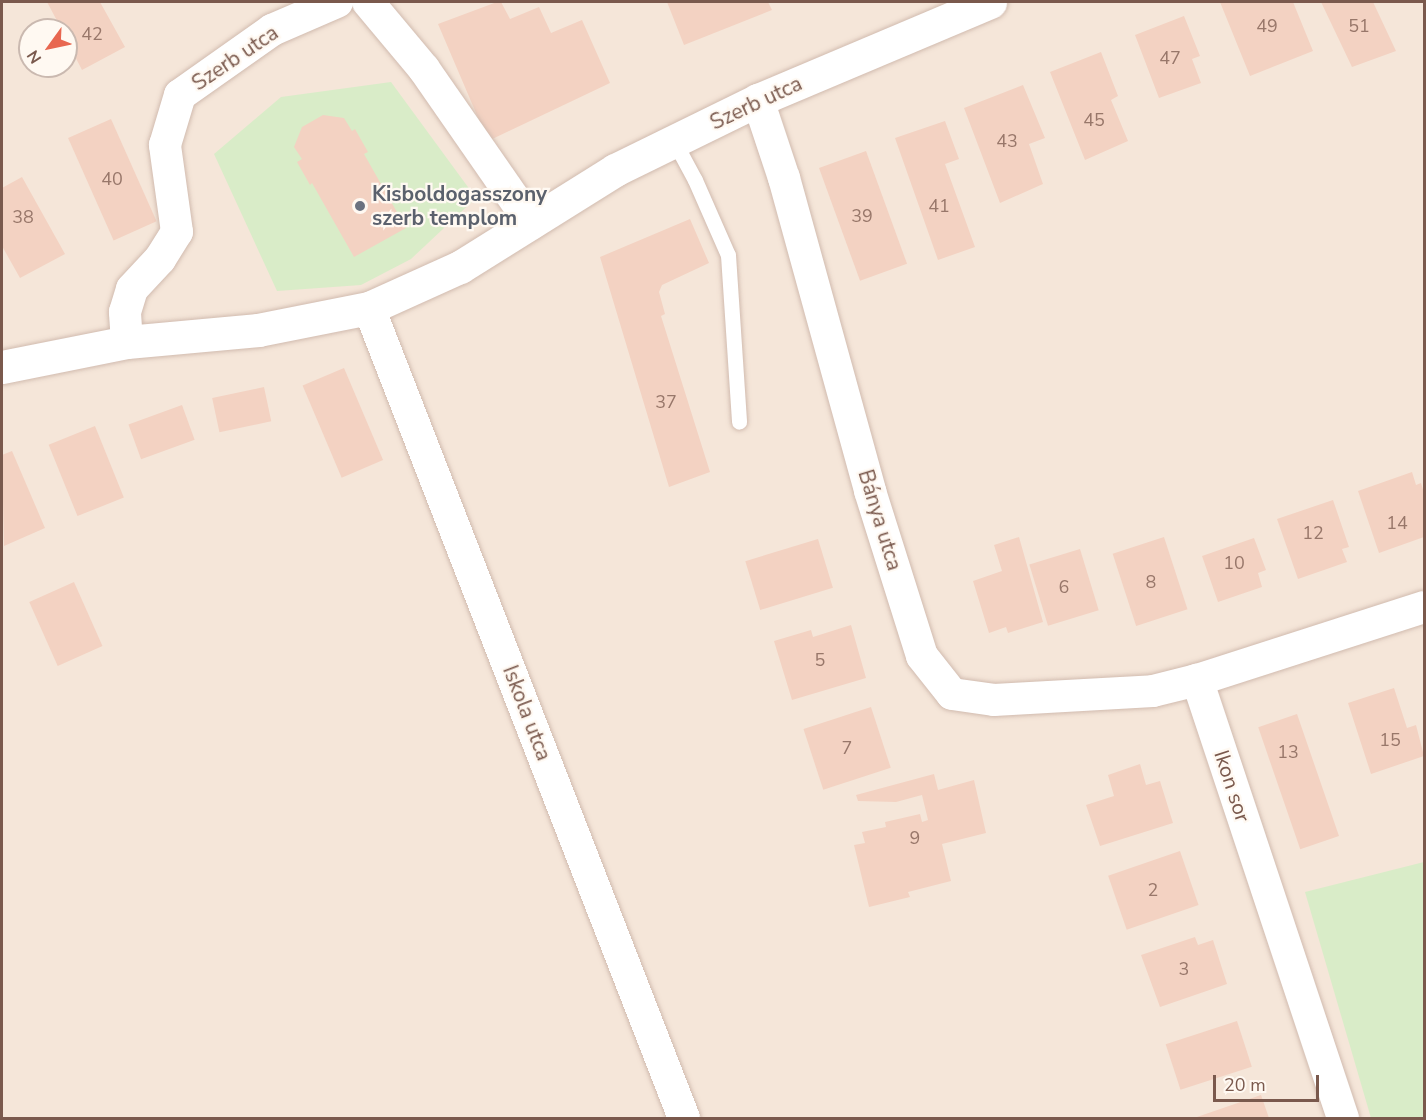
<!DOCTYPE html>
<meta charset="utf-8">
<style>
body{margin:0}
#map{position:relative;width:1426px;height:1120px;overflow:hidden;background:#fdf5eb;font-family:"Nunito Sans",sans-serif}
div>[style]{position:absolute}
.residential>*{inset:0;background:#f5e6d9}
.green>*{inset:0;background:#d9ecc8}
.building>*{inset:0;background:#f3d2c2;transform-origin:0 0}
.roads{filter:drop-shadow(0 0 2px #d1bbaf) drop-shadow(0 0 2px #d1bbaf)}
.service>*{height:15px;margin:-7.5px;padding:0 7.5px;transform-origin:7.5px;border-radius:7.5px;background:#fff}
.minor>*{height:32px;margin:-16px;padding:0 16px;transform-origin:16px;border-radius:16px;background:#fff}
.secondary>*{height:33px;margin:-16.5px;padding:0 16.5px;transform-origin:16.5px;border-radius:16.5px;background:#fff}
.dots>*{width:16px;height:16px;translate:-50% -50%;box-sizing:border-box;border:3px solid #fff9f2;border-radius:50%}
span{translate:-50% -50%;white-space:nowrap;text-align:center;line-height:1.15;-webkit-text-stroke:4.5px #fff9f2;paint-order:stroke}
.number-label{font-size:18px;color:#98776a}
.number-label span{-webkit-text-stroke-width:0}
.street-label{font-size:21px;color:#7a594d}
.worship-label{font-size:21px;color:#5b616d;font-weight:700}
.left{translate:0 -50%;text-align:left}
.frame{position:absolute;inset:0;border:3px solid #7a594d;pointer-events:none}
.north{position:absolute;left:18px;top:18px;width:60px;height:60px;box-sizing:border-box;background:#fff9f2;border:2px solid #cab9b0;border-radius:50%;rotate:237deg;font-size:16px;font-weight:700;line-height:24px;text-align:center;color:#7a594d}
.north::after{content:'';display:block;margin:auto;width:21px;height:27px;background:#e86750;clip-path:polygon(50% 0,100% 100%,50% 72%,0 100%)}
.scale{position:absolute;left:1213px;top:1075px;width:106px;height:27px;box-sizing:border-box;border:3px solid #7a594d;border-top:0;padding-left:8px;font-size:18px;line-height:21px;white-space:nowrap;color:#7a594d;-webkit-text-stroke:4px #fff9f2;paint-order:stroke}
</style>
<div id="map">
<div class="residential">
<i style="clip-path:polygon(evenodd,2px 2px,1424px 2px,1424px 1118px,2px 1118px,2px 2px,30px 30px,66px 30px,66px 66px,30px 66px,30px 30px)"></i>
</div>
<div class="green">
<i style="clip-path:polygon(391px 82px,476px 198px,411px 259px,361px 285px,277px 291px,214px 154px,281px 97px)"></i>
<i style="clip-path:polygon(1424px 862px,1424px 1118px,1371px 1118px,1305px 892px)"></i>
</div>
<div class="building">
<i style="clip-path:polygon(47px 2px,100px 2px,125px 47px,82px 70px,66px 39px,66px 30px,62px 30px)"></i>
<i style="clip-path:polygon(497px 2px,501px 2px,510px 19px,539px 7px,551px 33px,582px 20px,610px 83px,488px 141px,438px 24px)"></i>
<i style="clip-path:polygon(667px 2px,768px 2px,772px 10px,684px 45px)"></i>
<i style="clip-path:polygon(1220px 2px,1293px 2px,1313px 51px,1250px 76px)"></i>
<i style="clip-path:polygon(1321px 2px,1373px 2px,1396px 51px,1352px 67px)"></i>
<i style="clip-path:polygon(1184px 16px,1200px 56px,1192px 59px,1201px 83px,1159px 98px,1135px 35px)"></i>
<i style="clip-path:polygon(1101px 52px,1118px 96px,1111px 100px,1128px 141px,1085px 160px,1050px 72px)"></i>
<i style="clip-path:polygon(1023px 85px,1045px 138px,1029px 144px,1043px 184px,1000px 203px,964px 108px)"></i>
<i style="clip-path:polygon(323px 115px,344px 118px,352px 131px,355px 129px,368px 152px,364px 154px,406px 228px,354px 257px,312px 183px,310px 185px,297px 162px,302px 159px,294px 147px,302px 127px)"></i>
<i style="left:111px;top:119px;width:112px;height:47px;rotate:66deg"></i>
<i style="clip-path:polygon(945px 121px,959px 159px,945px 164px,975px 247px,938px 260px,895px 138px)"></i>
<i style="left:866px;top:151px;width:120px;height:50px;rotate:70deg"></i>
<i style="clip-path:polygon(22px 177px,65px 254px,20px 278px,2px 246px,2px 188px)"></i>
<i style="clip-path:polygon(690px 219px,709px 263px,662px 285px,659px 292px,665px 314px,661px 316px,710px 472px,669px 487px,600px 257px)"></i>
<i style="left:344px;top:368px;width:100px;height:45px;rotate:67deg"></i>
<i style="left:264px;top:387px;width:35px;height:53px;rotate:78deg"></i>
<i style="left:182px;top:405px;width:37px;height:57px;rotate:70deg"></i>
<i style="left:95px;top:426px;width:77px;height:50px;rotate:68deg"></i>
<i style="clip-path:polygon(12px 451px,45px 528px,4px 546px,2px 455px)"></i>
<i style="clip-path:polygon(1412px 472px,1416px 485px,1421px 483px,1424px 493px,1424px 537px,1379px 553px,1358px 491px)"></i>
<i style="clip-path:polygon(1333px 500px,1349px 547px,1342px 549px,1347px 562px,1298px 579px,1277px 519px)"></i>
<i style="clip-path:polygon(1019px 537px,1043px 622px,1008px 633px,1006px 627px,989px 633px,973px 581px,1002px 571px,994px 545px)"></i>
<i style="left:1164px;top:537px;width:76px;height:54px;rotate:72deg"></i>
<i style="clip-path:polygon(1254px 538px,1266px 570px,1258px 573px,1262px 587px,1218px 602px,1202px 556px)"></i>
<i style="left:818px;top:539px;width:51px;height:76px;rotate:73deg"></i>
<i style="left:1080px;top:549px;width:64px;height:53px;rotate:73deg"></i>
<i style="left:74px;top:582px;width:70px;height:49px;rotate:66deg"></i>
<i style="clip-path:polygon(851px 625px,866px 678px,792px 700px,774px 641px,811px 630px,813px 637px)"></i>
<i style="clip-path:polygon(1394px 688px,1407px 728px,1416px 725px,1424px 756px,1371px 774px,1348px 703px)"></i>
<i style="left:871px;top:707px;width:64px;height:71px;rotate:72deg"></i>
<i style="left:1297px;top:714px;width:129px;height:41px;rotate:71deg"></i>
<i style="clip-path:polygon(1140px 764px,1146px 785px,1160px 781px,1173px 823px,1100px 846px,1086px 805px,1114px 796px,1108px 775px)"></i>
<i style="clip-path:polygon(934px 774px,938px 790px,974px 780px,986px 833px,942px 844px,951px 881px,908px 892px,910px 897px,869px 907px,854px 845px,865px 843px,862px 832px,886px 827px,885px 822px,920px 814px,922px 822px,928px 820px,922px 795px,896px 802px,858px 801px,856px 795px)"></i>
<i style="left:1180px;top:851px;width:57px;height:76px;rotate:71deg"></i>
<i style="clip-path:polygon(1195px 937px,1198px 945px,1213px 940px,1227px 984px,1160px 1007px,1141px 955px)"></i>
<i style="left:1237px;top:1021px;width:48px;height:75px;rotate:72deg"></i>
<i style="clip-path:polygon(1261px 1095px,1269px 1118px,1194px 1118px)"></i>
</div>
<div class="roads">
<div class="service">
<i style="left:674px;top:141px;width:44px;rotate:61.7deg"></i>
<i style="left:695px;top:180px;width:82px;rotate:66.3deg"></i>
<i style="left:728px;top:255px;width:167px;rotate:86.2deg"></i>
</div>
<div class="minor">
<i style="left:368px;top:2px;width:87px;rotate:50.1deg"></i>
<i style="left:424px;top:69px;width:188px;rotate:55.2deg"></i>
<i style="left:758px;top:100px;width:82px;rotate:71.6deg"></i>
<i style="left:784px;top:178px;width:325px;rotate:74.6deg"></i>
<i style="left:870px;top:491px;width:173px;rotate:72.5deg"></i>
<i style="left:922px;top:656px;width:48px;rotate:51.7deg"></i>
<i style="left:952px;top:694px;width:42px;rotate:8.1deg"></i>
<i style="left:994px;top:700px;width:159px;rotate:-3.2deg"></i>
<i style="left:1153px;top:691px;width:45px;rotate:-14deg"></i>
<i style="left:369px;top:308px;width:869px;rotate:68.75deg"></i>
<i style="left:127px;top:342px;width:30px;rotate:-94deg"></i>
<i style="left:125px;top:312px;width:24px;rotate:-73deg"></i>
<i style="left:132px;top:289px;width:41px;rotate:-47deg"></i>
<i style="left:160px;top:259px;width:32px;rotate:-58deg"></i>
<i style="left:177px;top:232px;width:88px;rotate:-97.9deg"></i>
<i style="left:165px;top:145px;width:52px;rotate:-73.3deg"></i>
<i style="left:180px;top:95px;width:113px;rotate:-35.2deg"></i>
<i style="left:272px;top:30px;width:71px;rotate:-23.3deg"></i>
<i style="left:1343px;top:1118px;width:462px;rotate:-108.4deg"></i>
<i style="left:1197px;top:680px;width:238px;rotate:-17.8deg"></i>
</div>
<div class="secondary">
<i style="left:2px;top:367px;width:127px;rotate:-11.3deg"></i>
<i style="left:127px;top:342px;width:132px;rotate:-5.2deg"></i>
<i style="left:258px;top:330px;width:113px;rotate:-11.2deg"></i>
<i style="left:369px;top:308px;width:100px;rotate:-24.3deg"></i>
<i style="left:460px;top:267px;width:183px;rotate:-32deg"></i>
<i style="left:615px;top:170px;width:159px;rotate:-26.1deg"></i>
<i style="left:758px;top:100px;width:252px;rotate:-22.9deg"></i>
</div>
</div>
<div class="dots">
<i style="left:360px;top:206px;background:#6b7280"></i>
</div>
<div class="number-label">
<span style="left:1267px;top:26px">49</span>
<span style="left:1359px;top:26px">51</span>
<span style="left:92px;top:34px">42</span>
<span style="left:1170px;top:58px">47</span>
<span style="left:1094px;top:120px">45</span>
<span style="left:1007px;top:141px">43</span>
<span style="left:112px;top:179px">40</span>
<span style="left:939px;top:206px">41</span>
<span style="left:862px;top:216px">39</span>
<span style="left:23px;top:217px">38</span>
<span style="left:666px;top:402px">37</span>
<span style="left:1397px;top:523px">14</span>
<span style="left:1313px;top:533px">12</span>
<span style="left:1234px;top:563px">10</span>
<span style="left:1151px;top:582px">8</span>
<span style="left:1064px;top:587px">6</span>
<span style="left:820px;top:660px">5</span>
<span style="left:1390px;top:740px">15</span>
<span style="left:847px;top:748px">7</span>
<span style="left:1288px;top:752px">13</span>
<span style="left:915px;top:838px">9</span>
<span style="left:1153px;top:890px">2</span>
<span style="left:1184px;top:969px">3</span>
</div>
<div class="street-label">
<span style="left:235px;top:58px;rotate:-34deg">Szerb utca</span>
<span style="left:756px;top:103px;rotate:-25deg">Szerb utca</span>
<span style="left:880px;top:520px;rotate:73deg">Bánya utca</span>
<span style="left:527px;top:713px;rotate:69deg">Iskola utca</span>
<span style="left:1232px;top:786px;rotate:72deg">Ikon sor</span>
</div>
<div class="worship-label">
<span class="left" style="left:372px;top:206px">Kisboldogasszony<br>szerb templom</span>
</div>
<div class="frame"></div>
<div class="north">N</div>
<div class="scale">20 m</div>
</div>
